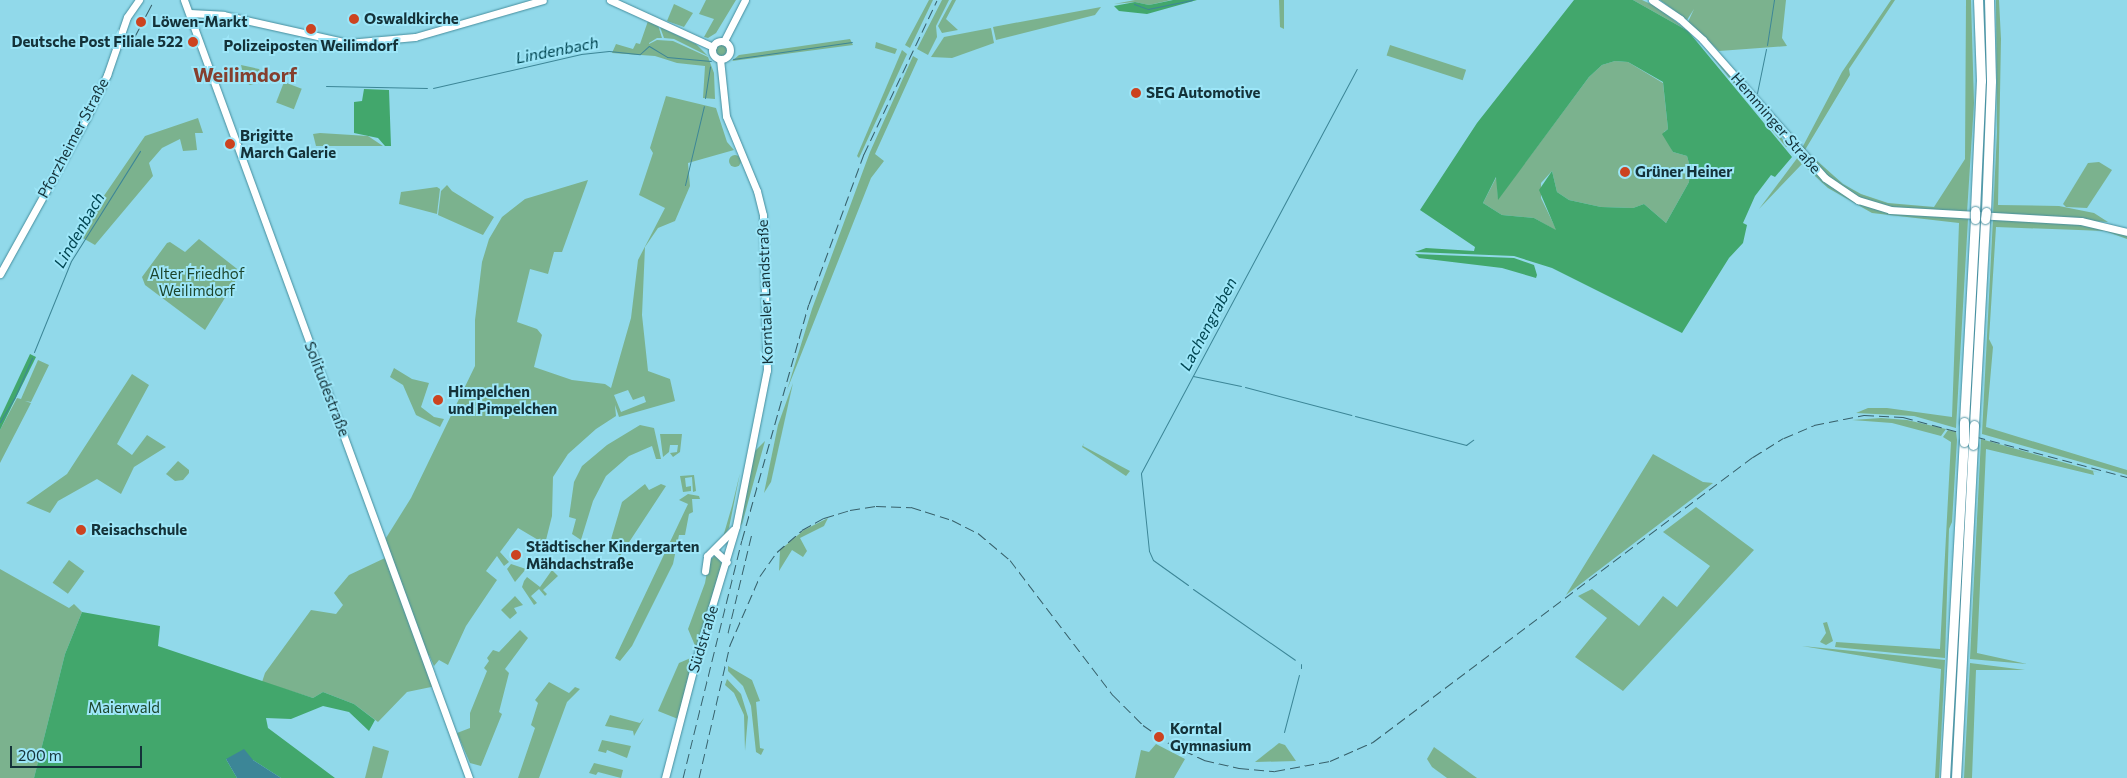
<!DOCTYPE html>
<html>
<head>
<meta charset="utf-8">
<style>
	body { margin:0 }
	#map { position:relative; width:2127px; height:778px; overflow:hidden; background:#91d9ea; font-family:Commissioner,sans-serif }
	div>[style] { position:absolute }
	.green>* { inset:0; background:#7bb28e; transform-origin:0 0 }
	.round { border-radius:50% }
	.forest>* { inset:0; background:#42a76c }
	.water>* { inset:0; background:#3c8697 }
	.stream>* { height:1px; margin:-0.5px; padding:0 0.5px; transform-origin:0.5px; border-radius:0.5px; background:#3c8697 }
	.roads { filter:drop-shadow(0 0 1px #468e9e) drop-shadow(0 0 1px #468e9e) }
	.secondary>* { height:7px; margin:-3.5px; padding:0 3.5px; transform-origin:3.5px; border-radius:3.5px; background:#fff }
	.secondary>.ring { margin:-3.5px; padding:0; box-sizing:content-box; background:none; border:7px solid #fff; border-radius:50% }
	.highway>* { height:9px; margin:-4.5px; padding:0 4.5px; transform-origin:4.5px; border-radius:4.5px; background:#fff }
	.tram>* { height:1px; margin:-0.5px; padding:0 0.5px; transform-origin:0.5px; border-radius:0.5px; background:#365f69 }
	.rail>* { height:1px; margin-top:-0.5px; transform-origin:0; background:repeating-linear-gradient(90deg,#365f69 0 10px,transparent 0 15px) }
	.bridges { filter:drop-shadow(0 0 1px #468e9e) drop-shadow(0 0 1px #468e9e) }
	.highway-bridge>* { height:9px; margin:-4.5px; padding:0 4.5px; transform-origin:4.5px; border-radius:4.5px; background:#fff }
	.dots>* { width:14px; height:14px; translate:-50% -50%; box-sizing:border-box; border:2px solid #9de6f8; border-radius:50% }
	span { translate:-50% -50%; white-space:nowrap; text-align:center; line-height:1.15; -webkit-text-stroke:4px #9de6f8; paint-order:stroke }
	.poi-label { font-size:15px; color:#143239; font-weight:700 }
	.left { translate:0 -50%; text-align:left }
	.right { translate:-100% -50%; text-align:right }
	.street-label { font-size:15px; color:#143239 }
	.park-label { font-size:15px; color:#1c452c }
	.water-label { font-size:16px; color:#004551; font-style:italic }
	.district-label { font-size:20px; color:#853f2e; font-weight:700 }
	.scale { position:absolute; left:10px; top:746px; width:132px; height:22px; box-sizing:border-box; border:2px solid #143239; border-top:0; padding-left:6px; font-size:15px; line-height:18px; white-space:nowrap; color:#143239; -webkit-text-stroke:4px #9de6f8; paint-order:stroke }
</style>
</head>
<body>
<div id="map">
	<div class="green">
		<div style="clip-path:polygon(706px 0,736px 0,716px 33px,708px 38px,704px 37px,714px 19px,699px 14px)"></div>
		<div style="clip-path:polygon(929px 0,933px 0,910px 48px,905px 45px)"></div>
		<div style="clip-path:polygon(942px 0,949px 0,936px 26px,937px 37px,928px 55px,917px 49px)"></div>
		<div style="clip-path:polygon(952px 0,956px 0,946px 19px,958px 30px,942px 33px,938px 26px)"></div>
		<div style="clip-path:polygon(1135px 0,1171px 0,1149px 5px,1135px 2px,1114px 4px)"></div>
		<div style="clip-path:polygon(1279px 0,1284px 0,1284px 29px,1280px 27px)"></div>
		<div style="clip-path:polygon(1633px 0,1642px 0,1657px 7px,1688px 31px)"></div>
		<div style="clip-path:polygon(1660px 0,1786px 0,1782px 38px,1787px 46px,1719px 51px,1688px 22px,1694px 9px,1687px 20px)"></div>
		<div style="clip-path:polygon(1891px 0,1895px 0,1849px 69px,1850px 75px,1805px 150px,1843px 184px,1861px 194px,1888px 203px,1934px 207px,1965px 159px,1966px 0,1971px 0,1974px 103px,1967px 213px,1890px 207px,1866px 201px,1832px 182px,1802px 148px,1842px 72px)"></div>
		<div style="clip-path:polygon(1996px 0,1999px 0,2001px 39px,1998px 205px,2059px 206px,2094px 213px,2108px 222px,1993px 214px,1997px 132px)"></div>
		<div style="clip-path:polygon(674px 4px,693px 13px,684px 27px,667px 21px)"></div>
		<div style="clip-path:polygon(1101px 7px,1095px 15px,996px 40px,993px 27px)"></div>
		<div style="clip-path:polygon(648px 21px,658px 25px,662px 38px,657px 38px,649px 43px,649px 44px,657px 40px,673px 41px,708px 57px,714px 73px,715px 99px,703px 98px,705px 66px,677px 63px,655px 56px,612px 53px,616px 44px,633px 49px,636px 43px,640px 44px)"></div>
		<div style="clip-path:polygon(660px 27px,696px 44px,708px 56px,674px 39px,664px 38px)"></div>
		<div style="clip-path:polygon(991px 28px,994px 43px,952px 58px,931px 57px,944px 37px)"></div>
		<div style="clip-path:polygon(850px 39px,853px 45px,732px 61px,739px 55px)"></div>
		<div style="clip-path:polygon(876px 42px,897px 49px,895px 54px,875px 48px)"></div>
		<div class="round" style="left:715px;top:44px;width:12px;height:12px"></div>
		<div style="left:1390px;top:45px;width:80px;height:11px;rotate:18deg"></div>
		<div style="clip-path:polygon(1704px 47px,1772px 124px,1788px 147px,1786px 147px)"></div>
		<div style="clip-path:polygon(902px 50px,907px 54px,859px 158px,857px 156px)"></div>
		<div style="clip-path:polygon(913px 56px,918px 59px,875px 154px,884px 161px,871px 178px,787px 390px,812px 309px,870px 152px)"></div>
		<div style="clip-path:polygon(1615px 61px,1628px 62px,1663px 83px,1668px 129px,1664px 132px,1673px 152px,1687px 156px,1690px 167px,1689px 182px,1666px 223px,1644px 204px,1633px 208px,1601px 207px,1569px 200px,1557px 192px,1552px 171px,1541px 183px,1541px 198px,1557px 231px,1534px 218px,1502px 215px,1483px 203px,1497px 176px,1498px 199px,1589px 77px,1602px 65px)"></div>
		<div style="clip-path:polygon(241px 65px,259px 69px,266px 80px,250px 85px,245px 82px)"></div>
		<div style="left:284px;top:82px;width:19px;height:22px;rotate:21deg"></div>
		<div style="clip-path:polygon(evenodd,666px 96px,716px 108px,727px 142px,734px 150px,688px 163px,690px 186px,675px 221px,658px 228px,645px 247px,642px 315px,648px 371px,670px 379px,675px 401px,619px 417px,615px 405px,616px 416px,596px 429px,568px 454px,553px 477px,552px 516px,545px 544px,518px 528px,500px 552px,509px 562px,504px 566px,497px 556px,486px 571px,497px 580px,466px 626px,448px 665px,439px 660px,434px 666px,429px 655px,426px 658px,436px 686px,407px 692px,378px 722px,354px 704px,323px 692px,313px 698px,262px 682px,265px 673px,311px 610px,336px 614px,343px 605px,334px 593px,349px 575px,385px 558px,386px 538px,411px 498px,475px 366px,475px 320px,482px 262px,489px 239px,502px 217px,525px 199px,588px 180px,562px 252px,554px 252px,548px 274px,530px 269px,517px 322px,537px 329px,542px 335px,534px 367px,572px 380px,605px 384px,611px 388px,631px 318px,638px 260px,665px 208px,639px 195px,653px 153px,650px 148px,666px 96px,628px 390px,633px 400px,644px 396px,646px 402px,621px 412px,614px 395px,628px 390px)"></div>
		<div style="clip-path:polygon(198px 118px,203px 133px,195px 133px,197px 150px,183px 151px,180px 139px,162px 148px,149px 163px,153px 176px,95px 245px,81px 237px,99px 203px,145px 136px)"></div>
		<div style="clip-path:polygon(320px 133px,368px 136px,383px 146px,316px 146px,313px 134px)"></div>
		<div class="round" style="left:729px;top:155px;width:12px;height:12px"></div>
		<div style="clip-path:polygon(1798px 157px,1829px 185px,1863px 204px,1968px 219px,1956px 428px,1914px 416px,1856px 413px,1868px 408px,1887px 408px,1952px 417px,1959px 223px,1872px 213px,1828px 188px,1802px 164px,1759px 209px)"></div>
		<div style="clip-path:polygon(2099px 162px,2112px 170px,2087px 208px,2066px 207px,2063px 204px,2088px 163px)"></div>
		<div style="clip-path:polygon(447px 185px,452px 191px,494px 217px,483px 235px,438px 215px,441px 191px)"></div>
		<div style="clip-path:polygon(437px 187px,440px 189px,437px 214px,399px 204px,401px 192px)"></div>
		<div style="clip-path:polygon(1993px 218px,2087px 224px,2127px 235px,2127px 239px,2105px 231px,1996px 227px,1989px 339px,1993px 347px,1986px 427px,2127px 470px,2127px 475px,1982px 434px)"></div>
		<div style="clip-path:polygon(199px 239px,241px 272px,205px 330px,145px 285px,142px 277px,167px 243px,170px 242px,185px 252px)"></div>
		<div style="clip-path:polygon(38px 360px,49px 365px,31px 402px,25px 401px,31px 403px,0 463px,0 430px,17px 398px,21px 399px)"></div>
		<div style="clip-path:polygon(394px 368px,412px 379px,429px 383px,421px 407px,434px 417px,444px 419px,440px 427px,416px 415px,403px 385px,390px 377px)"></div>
		<div style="clip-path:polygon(132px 374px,149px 385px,117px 444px,132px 455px,147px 435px,166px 447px,134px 467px,121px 494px,97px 479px,58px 501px,50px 513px,26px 503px,67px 474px)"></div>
		<div style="clip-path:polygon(793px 383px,771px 482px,764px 493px,778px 425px)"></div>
		<div style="clip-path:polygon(1881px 418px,1907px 420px,1946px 429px,1941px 436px,1892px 423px,1852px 420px)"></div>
		<div style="clip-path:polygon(640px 425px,654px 428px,661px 459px,656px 459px,652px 446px,629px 456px,606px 476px,593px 501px,581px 540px,572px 534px,576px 519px,569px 517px,574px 482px,582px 466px,607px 445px)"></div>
		<div style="clip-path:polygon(1948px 430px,1956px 432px,1957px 440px,1952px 522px,1949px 529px,1945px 658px,1835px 647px,1836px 642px,1940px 649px,1951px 442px,1943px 437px)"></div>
		<div style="clip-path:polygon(660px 434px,682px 434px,680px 452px,673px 457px,670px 453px,677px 452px,678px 445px,670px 445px,669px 452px,663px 457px)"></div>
		<div style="clip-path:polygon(1981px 439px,2101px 473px,2093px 471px,2094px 475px,1986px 449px,1977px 653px,2027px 664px,1970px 659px)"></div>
		<div style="clip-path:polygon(765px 441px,742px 524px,739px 527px,753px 453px)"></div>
		<div style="clip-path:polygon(1084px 443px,1083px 446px,1130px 471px,1126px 476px,1082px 447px)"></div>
		<div style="clip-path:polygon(1653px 454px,1703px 482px,1713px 483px,1566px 595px)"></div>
		<div style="clip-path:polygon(178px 461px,189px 470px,189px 473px,183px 480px,175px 481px,166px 474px)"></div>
		<div style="clip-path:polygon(740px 473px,729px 528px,723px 537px,732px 506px)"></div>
		<div style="clip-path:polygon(694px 475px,696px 491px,693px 492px,692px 477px,685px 478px,686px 487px,691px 486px,691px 491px,683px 492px,680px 476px)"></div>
		<div style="clip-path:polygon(645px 484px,649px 490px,661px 484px,666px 486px,620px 556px,609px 546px,622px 502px)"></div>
		<div style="clip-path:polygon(688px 494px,699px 496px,700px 499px,692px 499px,693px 512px,689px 514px,685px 535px,679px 535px,673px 564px,632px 646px,620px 661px,615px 658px,688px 504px,679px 500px)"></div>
		<div style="clip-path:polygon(1696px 507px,1754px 550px,1623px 691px,1575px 657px,1607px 618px,1578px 596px,1592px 589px,1639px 626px,1663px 596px,1677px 607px,1710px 566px,1663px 532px)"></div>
		<div style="clip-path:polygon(828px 518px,824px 526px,800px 538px,807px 551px,803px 557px,792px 550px,779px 571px,780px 550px,804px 530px)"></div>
		<div style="clip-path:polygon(716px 555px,722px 564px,696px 648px,688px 629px,705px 583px,709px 561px)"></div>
		<div style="left:69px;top:560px;width:19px;height:28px;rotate:36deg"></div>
		<div style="clip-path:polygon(511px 564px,526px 569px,515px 582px,507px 569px)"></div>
		<div style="clip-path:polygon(0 569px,69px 608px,74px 604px,82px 612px,65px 654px,34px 778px,0 778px)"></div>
		<div style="clip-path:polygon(552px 570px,558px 576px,543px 590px,547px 594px,545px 596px,539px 589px,531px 596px,537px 603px,534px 605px,522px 587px,524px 581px,527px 577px,540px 587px)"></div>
		<div style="clip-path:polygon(515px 596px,523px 605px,514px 608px,517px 613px,510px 619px,501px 610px)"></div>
		<div style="clip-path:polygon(1827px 622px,1833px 641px,1826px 645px,1820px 642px,1826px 633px,1823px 623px)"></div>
		<div style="clip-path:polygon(520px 630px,528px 638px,505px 669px,509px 673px,499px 712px,502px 714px,481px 766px,470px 763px,457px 733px,470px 728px,470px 713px,487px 671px,484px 668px,489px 661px,487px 658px,493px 650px,499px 652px)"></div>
		<div style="clip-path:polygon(1802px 646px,1945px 660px,1939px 778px,1935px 778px,1941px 669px)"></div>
		<div style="clip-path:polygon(693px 657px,678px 719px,658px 711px,679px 663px)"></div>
		<div style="clip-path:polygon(1970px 663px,2025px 670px,1976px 670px,1972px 778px,1964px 778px)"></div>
		<div style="clip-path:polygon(728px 666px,752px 680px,760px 701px,756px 702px,760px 748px,764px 749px,761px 755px,756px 752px,751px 706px,743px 686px,728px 671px)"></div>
		<div style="clip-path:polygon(727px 679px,741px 694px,748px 717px,745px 751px,744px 715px,734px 693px,725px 685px)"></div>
		<div style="clip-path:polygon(549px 682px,569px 693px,575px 687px,580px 689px,567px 702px,539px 778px,518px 778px,535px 728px,531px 725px,538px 703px,535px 700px)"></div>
		<div style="clip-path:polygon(610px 715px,640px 723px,644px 718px,634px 736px,633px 731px,605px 726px)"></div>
		<div style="clip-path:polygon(602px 740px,631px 746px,627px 758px,607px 750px,606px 753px,598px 751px)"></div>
		<div style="clip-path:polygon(1279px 743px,1285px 745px,1296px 761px,1255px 762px)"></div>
		<div style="clip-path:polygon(1156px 744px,1185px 759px,1174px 778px,1135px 778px,1141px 750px,1149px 752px)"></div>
		<div style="clip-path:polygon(373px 746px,389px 751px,382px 778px,365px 778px)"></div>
		<div style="clip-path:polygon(1434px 747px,1477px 778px,1447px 778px,1432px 767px,1427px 759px)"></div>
		<div style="clip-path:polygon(594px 763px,623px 770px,621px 778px,598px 772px,596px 775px,589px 773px)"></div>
	</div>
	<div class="forest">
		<div style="clip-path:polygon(1173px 0,1197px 0,1147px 14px,1119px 11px,1114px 6px,1135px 2px,1149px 5px)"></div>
		<div style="clip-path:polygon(evenodd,1574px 0,1633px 0,1688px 31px,1792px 157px,1775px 177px,1771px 175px,1755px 196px,1743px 223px,1747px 225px,1743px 243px,1729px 258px,1682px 333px,1552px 268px,1514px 256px,1415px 252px,1426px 248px,1474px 251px,1475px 247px,1420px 210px,1477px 123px,1574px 0,1615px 61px,1628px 62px,1663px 82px,1668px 129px,1662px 134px,1673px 152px,1687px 156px,1690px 167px,1689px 182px,1666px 223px,1644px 204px,1633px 208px,1601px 207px,1569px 200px,1557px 192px,1552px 171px,1539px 190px,1556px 230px,1534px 218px,1502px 215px,1483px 203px,1496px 177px,1498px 200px,1589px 77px,1602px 65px,1615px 61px)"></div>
		<div style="clip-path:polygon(364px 89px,389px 90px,391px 146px,385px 146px,378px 138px,354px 133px,354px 102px,362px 101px)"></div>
		<div style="clip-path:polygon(1415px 254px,1514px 258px,1534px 265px,1537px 275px,1536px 278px,1502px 268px,1419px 258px)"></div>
		<div style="clip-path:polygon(30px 354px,36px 357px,0 430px,0 418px)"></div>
		<div style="clip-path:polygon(82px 612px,160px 626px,158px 646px,313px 698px,323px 692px,354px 704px,375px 720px,369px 731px,349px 712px,323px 706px,291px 719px,266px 718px,268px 728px,335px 778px,281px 778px,253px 760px,226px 759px,237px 778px,34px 778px,65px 654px)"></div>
	</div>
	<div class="water">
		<div style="clip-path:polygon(244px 749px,253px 760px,281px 778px,237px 778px,226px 759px)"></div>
	</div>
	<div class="stream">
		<div style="left:1134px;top:4px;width:15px;rotate:20deg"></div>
		<div style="left:1148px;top:9px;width:45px;rotate:-11.6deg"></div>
		<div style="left:1767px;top:45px;width:46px;rotate:-81.2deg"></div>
		<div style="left:733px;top:59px;width:120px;rotate:-8.1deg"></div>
		<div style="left:326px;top:86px;width:101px;rotate:1.1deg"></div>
		<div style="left:433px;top:88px;width:152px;rotate:-12.9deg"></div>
		<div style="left:581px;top:54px;width:28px;rotate:-6deg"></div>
		<div style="left:609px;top:51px;width:31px;rotate:6deg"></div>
		<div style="left:640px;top:54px;width:12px;rotate:-42deg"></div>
		<div style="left:649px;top:46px;width:21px;rotate:31deg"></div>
		<div style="left:667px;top:57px;width:44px;rotate:5.2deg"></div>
		<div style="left:1757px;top:93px;width:45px;rotate:-78.4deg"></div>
		<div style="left:705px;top:98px;width:32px;rotate:-81deg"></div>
		<div style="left:685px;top:185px;width:81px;rotate:-76.5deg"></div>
		<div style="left:34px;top:352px;width:98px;rotate:-67.9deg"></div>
		<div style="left:71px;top:261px;width:130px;rotate:-57.9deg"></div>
		<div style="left:1193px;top:376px;width:49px;rotate:11.8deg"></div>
		<div style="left:1245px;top:387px;width:110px;rotate:14.8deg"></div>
		<div style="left:1355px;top:416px;width:115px;rotate:14.6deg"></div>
		<div style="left:1466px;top:445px;width:9px;rotate:-36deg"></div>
		<div style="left:0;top:422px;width:27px;rotate:-59deg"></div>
		<div style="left:14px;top:399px;width:45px;rotate:-66.3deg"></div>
		<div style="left:1188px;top:585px;width:43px;rotate:-144.5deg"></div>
		<div style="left:1153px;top:560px;width:10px;rotate:-114deg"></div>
		<div style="left:1149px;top:551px;width:78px;rotate:-95.9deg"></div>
		<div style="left:1141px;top:473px;width:458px;rotate:-61.9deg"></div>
		<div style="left:1193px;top:589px;width:124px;rotate:34.8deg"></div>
		<div style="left:1301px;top:664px;width:4px;rotate:90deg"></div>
		<div style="left:1284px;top:732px;width:59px;rotate:-75.3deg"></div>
	</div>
	<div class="roads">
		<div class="secondary">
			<div style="left:184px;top:0;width:829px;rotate:69.88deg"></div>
			<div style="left:610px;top:0;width:113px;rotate:24.5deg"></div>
			<div style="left:1652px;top:0;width:34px;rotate:34deg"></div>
			<div style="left:1680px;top:19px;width:31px;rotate:42deg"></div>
			<div style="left:1703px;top:40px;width:184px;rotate:48.5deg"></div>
			<div style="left:1825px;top:178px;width:40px;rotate:34deg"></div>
			<div style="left:1858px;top:200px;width:34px;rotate:17deg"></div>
			<div style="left:1890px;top:210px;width:191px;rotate:3.3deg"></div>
			<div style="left:2081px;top:221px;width:47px;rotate:13.4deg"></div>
			<div style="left:190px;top:13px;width:33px;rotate:3deg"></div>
			<div style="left:223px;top:15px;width:128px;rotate:12.6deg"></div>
			<div style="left:348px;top:43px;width:67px;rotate:-5.1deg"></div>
			<div style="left:415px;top:37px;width:133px;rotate:-16.1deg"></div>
			<div style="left:724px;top:41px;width:46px;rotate:-62.9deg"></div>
			<div class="ring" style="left:712px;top:41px;width:11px;height:11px"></div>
			<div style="left:0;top:274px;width:179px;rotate:-61deg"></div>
			<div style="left:87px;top:117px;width:47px;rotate:-64.5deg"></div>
			<div style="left:107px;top:75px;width:61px;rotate:-71deg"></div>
			<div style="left:127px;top:17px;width:21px;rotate:-55deg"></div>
			<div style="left:715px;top:551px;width:16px;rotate:43deg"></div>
			<div style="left:705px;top:571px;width:15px;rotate:-82deg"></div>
			<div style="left:707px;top:556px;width:37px;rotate:-45deg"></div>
			<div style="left:665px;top:778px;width:119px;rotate:-75.4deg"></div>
			<div style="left:695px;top:663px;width:143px;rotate:-73.3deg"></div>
			<div style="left:736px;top:526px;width:159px;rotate:-78.8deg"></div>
			<div style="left:767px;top:370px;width:155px;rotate:-91.5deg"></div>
			<div style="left:763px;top:215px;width:25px;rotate:-104deg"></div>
			<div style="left:757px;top:191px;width:81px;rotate:-112.5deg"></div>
			<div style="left:726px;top:116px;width:57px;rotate:-96deg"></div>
		</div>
		<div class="highway">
			<div style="left:1975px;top:211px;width:130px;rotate:-87.4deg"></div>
			<div style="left:1981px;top:81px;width:81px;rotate:-92.1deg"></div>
			<div style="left:1986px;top:212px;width:131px;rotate:-87.8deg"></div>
			<div style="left:1991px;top:81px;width:81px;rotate:-91.4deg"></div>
			<div style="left:1964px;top:422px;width:203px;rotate:-86.9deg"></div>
			<div style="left:1974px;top:425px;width:206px;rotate:-86.9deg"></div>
			<div style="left:1945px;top:778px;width:337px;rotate:-86.8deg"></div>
			<div style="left:1956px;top:778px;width:333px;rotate:-87.1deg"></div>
		</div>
	</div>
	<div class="tram">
		<div style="left:132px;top:41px;width:41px;rotate:-62.2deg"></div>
	</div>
	<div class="rail">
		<div style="left:728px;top:633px;width:103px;rotate:-76.5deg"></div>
		<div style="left:683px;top:778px;width:245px;rotate:-76.1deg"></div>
		<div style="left:742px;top:540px;width:245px;rotate:-74.2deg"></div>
		<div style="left:809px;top:304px;width:160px;rotate:-69.9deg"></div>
		<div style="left:864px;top:154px;width:170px;rotate:-64.6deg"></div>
		<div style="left:699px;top:778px;width:137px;rotate:-76.9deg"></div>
		<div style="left:730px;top:645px;width:75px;rotate:-66.5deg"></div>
		<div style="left:760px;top:576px;width:29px;rotate:-55deg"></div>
		<div style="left:777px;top:552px;width:33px;rotate:-41deg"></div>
		<div style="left:802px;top:530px;width:25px;rotate:-29deg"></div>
		<div style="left:824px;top:518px;width:27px;rotate:-17deg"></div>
		<div style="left:850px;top:510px;width:26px;rotate:-9deg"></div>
		<div style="left:876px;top:506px;width:35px;rotate:2deg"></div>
		<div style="left:911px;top:507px;width:43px;rotate:17.6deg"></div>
		<div style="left:952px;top:520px;width:29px;rotate:27deg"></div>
		<div style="left:978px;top:533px;width:42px;rotate:40.2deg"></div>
		<div style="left:1010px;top:560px;width:170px;rotate:52.7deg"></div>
		<div style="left:1113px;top:695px;width:42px;rotate:45deg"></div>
		<div style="left:1143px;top:725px;width:33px;rotate:35deg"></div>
		<div style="left:1170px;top:744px;width:38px;rotate:25deg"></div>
		<div style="left:1204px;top:760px;width:36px;rotate:13deg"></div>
		<div style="left:1239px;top:768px;width:36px;rotate:5deg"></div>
		<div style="left:1275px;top:771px;width:56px;rotate:-10.3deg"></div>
		<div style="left:1330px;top:761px;width:47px;rotate:-23.8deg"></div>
		<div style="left:1373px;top:742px;width:475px;rotate:-36.9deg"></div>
		<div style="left:1753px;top:457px;width:36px;rotate:-32deg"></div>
		<div style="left:1784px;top:438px;width:33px;rotate:-23deg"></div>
		<div style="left:1814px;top:425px;width:51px;rotate:-11.3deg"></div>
		<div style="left:1864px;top:415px;width:39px;rotate:3deg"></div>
		<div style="left:1903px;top:417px;width:232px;rotate:15deg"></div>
	</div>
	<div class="bridges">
		<div class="highway-bridge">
			<div style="left:1975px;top:219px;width:8px;rotate:-90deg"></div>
			<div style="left:1985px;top:219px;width:7px;rotate:-82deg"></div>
			<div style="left:1964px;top:442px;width:20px;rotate:-90deg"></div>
			<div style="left:1973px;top:445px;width:20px;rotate:-87deg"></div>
		</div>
	</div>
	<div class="dots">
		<div style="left:354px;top:19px;background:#cc4320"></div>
		<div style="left:141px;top:22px;background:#cc4320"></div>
		<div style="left:311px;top:29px;background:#cc4320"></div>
		<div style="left:193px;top:42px;background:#cc4320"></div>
		<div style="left:1136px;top:93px;background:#cc4320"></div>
		<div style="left:230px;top:144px;background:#cc4320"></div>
		<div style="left:1625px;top:172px;background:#cc4320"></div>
		<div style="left:438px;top:400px;background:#cc4320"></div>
		<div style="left:81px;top:530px;background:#cc4320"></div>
		<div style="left:516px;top:555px;background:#cc4320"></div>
		<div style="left:1159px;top:737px;background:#cc4320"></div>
	</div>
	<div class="poi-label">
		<span class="left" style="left:364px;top:19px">Oswaldkirche</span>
		<span class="left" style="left:152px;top:22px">Löwen-Markt</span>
		<span class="right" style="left:183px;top:42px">Deutsche Post Filiale 522</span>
		<span style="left:311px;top:46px">Polizeiposten Weilimdorf</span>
		<span class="left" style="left:1146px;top:93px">SEG Automotive</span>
		<span class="left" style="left:240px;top:144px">Brigitte<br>March Galerie</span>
		<span class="left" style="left:1635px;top:172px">Grüner Heiner</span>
		<span class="left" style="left:448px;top:400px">Himpelchen<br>und Pimpelchen</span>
		<span class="left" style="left:91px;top:530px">Reisachschule</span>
		<span class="left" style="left:526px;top:555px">Städtischer Kindergarten<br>Mähdachstraße</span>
		<span class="left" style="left:1170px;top:737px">Korntal<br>Gymnasium</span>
	</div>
	<div class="street-label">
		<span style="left:1776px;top:123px;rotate:49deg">Hemminger Straße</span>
		<span style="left:73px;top:138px;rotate:-62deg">Pforzheimer Straße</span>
		<span style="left:765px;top:292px;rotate:-92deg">Korntaler Landstraße</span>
		<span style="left:327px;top:389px;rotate:69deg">Solitudestraße</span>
		<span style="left:703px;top:639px;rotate:-73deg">Südstraße</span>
	</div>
	<div class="park-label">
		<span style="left:197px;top:282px">Alter Friedhof<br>Weilimdorf</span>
		<span style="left:124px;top:708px">Maierwald</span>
	</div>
	<div class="water-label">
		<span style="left:557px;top:50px;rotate:-11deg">Lindenbach</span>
		<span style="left:79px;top:230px;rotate:-60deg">Lindenbach</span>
		<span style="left:1208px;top:324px;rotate:-62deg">Lachengraben</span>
	</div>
	<div class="district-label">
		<span style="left:245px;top:74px">Weilimdorf</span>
	</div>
	<div class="scale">200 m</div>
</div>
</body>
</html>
